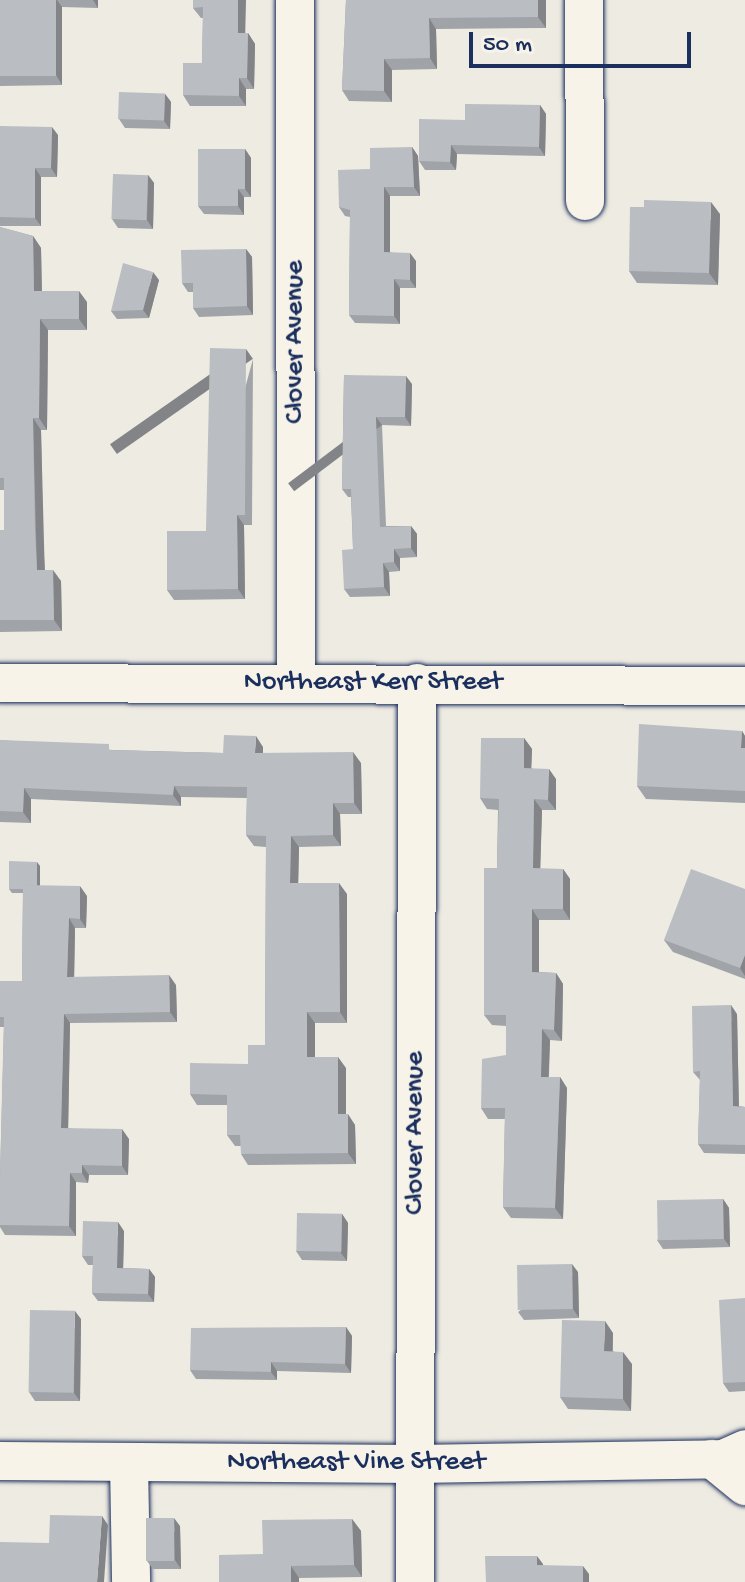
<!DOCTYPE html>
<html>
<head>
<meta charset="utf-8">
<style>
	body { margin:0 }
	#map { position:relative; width:745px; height:1582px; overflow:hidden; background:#eeebe2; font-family:"Gochi Hand",sans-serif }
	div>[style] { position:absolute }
	.roads { filter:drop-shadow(0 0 2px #1b2f5e) drop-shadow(0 0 2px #1b2f5e) }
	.minor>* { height:38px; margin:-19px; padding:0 19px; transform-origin:19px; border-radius:19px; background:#f7f3e8 }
	.wall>* { inset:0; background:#a0a3a7 }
	.shaded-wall>* { inset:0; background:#828488; transform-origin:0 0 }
	.building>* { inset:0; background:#babdc2; transform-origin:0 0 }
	span { translate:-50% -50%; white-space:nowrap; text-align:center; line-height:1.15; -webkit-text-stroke:6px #f7f3e8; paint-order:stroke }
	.street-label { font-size:28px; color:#1b2f5e }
	.scale { position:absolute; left:469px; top:32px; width:222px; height:36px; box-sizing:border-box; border:4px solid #1b2f5e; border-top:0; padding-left:10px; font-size:24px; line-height:28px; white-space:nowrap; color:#1b2f5e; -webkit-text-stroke:6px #f7f3e8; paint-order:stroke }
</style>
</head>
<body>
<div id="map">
	<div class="roads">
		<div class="minor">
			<div style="left:295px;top:0;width:683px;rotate:89.92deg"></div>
			<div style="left:584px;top:0;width:201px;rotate:89.7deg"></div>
			<div style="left:0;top:683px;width:745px;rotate:0.23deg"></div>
			<div style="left:712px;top:1459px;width:43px;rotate:39.3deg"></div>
			<div style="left:0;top:1461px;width:416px;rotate:0.4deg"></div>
			<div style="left:416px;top:1464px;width:307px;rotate:-0.9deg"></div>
			<div style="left:723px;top:1459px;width:24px;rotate:-24deg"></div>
			<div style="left:129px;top:1462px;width:120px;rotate:89deg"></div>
			<div style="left:415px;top:1582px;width:899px;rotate:-89.87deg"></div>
		</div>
	</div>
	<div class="wall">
		<div style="clip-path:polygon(0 0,98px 0,98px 8px,62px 7px,62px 85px,0 86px)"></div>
		<div style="clip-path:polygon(193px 0,245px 33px,248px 33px,255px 44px,254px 89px,246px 89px,246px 106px,190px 106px,183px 95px,202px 63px,203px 18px,201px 18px,193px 8px)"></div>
		<div style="clip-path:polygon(346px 0,546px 0,546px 28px,436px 29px,437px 69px,392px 70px,392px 102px,349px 101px,342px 90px)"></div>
		<div style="clip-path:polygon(165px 94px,171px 102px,170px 129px,125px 128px,119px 119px)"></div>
		<div style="clip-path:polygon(540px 105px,546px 114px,545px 156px,457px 154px,456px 170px,425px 170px,419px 161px,465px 120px)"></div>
		<div style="clip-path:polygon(0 126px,58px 135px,57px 177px,41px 177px,41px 226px,0 226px)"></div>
		<div style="clip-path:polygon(412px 147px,418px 156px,420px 196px,390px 196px,390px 252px,416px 261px,416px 288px,400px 288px,400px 324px,355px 323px,349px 315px,350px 217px,345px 216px,339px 207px,370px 169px)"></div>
		<div style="clip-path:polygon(245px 149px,251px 158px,251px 197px,244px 197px,244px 215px,204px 214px,198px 206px)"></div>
		<div style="clip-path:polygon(148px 175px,154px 183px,153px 229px,118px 228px,112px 219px)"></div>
		<div style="clip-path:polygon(720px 214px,718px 285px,637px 283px,629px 271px)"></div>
		<div style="clip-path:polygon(0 227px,33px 236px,41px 248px,42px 291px,87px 302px,87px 330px,48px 330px,47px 430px,41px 430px,43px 541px,45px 570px,61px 581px,62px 631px,0 632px,0 530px,4px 530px,4px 490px,0 490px)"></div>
		<div style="clip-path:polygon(246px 249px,252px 257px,253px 315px,199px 317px,193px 308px,193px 292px,188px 292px,182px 283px)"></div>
		<div style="clip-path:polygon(159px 280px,149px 318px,117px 319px,111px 311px)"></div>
		<div style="clip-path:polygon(253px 359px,252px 525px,244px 525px,245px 599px,174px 600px,167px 590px,206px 531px)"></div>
		<div style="clip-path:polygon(344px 375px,412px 384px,411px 426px,382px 425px,386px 526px,411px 526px,417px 534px,417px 557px,400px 558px,400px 571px,389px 572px,390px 596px,350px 597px,344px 589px,353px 549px,351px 497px,348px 497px,342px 489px)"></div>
		<div style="clip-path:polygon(742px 731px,745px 736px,745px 803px,646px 799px,637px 786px)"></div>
		<div style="clip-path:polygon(524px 738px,532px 749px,531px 768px,556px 779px,556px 810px,542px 810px,540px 869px,563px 869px,570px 879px,570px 920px,539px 920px,539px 972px,556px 973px,563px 984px,562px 1041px,550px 1040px,549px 1077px,560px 1077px,567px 1088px,563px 1219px,511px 1218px,503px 1207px,505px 1119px,488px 1119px,481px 1108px,506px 1055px,506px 1026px,492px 1025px,484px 1015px,497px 868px,498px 810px,487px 809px,480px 798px)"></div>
		<div style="clip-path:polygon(0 740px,113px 750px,223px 753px,263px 747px,263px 753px,361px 763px,362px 814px,340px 814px,341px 846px,299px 847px,298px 883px,347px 894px,347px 1023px,315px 1023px,315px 1057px,346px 1068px,346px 1114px,355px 1125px,356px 1164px,248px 1165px,241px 1154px,241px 1146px,235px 1146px,227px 1135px,227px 1105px,197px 1105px,190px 1094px,248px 1064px,265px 1045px,266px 847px,254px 846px,246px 835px,247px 798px,181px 797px,181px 806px,31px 799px,31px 823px,0 822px)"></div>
		<div style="clip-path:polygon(40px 866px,40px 886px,87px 896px,86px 928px,75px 928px,74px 977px,176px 985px,177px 1022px,70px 1023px,68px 1128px,129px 1139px,128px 1175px,89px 1175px,88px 1183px,76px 1182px,76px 1236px,5px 1235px,0 1227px,0 1176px,4px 1027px,0 1027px,0 981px,22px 981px,23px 893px,12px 893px,9px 889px)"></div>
		<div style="clip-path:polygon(745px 889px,745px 979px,673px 952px,664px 940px)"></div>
		<div style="clip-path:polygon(737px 1014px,739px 1106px,745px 1107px,745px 1154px,704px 1153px,698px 1144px,700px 1080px,693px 1072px)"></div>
		<div style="clip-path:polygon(723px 1199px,729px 1208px,730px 1247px,663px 1249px,657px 1240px)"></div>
		<div style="clip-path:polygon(342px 1214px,348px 1223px,347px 1261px,302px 1260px,296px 1251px)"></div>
		<div style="clip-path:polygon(124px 1231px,123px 1268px,149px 1269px,155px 1277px,154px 1302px,98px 1301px,92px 1293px,93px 1265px,88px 1265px,82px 1256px)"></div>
		<div style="clip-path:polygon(578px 1272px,579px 1318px,524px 1320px,518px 1312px)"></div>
		<div style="clip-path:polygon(745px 1298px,745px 1391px,729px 1392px,723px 1383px)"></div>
		<div style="clip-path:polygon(81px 1319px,80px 1401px,35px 1401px,29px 1392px)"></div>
		<div style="clip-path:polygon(346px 1327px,352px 1336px,351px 1373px,277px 1371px,277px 1380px,196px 1379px,190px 1370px)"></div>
		<div style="clip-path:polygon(613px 1333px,613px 1351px,632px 1364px,631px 1411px,568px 1409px,560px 1397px)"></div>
		<div style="clip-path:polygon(352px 1519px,361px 1531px,362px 1577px,299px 1578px,299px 1582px,219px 1582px,263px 1554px)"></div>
		<div style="clip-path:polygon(180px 1526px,181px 1569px,153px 1569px,147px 1561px)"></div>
	</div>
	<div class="shaded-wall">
		<div style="clip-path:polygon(56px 0,57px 0,62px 7px,62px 85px,56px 75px)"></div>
		<div style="clip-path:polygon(93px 0,98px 0,98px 8px)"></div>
		<div style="clip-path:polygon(238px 0,246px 0,245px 43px,238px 33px)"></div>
		<div style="clip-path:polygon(538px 0,546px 0,546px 28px,538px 17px)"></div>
		<div style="clip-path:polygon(429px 18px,436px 29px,437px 69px,430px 58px)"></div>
		<div style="clip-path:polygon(248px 33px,255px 44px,254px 89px,247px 78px)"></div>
		<div style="clip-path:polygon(384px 59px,392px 70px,392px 102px,384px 91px)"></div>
		<div style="clip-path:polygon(239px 78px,246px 89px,246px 106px,239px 96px)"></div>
		<div style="clip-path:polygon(165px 94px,171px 102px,170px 129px,164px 121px)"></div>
		<div style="clip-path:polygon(540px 105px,546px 114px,545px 156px,539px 147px)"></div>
		<div style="clip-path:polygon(52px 127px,58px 135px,57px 177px,51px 168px)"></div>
		<div style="clip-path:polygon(451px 145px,457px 154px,456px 170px,450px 162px)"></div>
		<div style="clip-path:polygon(412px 147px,418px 156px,420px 196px,414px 187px)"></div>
		<div style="clip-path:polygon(245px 149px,251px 158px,251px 197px,245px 189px)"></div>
		<div style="clip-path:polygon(35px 168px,41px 177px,41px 226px,35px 218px)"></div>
		<div style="clip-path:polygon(148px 175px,154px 183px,153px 229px,147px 220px)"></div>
		<div style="clip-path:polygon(384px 187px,390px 196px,390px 261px,384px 252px)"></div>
		<div style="clip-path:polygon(238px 189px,244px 197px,244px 215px,238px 206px)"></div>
		<div style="clip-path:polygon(711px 202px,720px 214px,718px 285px,709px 273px)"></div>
		<div style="clip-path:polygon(33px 236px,41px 248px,42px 302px,34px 291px)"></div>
		<div style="clip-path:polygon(246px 249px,252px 257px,253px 315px,247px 306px)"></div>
		<div style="clip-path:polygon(410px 253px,416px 261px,416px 288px,410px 280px)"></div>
		<div style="clip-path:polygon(153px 272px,159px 280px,149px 318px,143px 310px)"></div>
		<div style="clip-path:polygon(394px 279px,400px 288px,400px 324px,394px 316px)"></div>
		<div style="clip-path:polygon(79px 291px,87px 302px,87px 330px,79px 319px)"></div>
		<div style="clip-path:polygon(40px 319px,48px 330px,47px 430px,39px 418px)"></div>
		<div style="left:246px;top:349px;width:12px;height:166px;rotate:55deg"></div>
		<div style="clip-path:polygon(406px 376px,412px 384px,411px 426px,405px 417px)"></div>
		<div style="left:376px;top:417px;width:10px;height:110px;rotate:53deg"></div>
		<div style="clip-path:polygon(33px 418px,41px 430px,45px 581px,37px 570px)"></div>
		<div style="clip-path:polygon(237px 515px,244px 525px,245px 599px,238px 589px)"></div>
		<div style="clip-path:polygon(411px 526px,417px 534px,417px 557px,411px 548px)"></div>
		<div style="clip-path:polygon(394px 549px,400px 558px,400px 571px,394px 562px)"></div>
		<div style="clip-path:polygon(383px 563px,389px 572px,390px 596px,384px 587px)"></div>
		<div style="clip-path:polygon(53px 570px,61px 581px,62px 631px,54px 620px)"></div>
		<div style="clip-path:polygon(742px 731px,745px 736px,745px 754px,741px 748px)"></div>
		<div style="clip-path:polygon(256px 736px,263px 747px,263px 764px,255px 753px)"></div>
		<div style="clip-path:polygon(524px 738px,532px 749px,531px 779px,524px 768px)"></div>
		<div style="clip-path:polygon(353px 752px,361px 763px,362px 814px,354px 803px)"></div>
		<div style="clip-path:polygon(549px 769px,556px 779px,556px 810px,548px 800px)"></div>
		<div style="clip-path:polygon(174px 786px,181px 797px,181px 806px,173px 795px)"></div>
		<div style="clip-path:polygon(24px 788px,31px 799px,31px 823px,23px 812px)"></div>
		<div style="clip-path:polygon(534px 799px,542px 810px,540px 879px,533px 868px)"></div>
		<div style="clip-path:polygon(333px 803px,340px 814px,341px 846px,333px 835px)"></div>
		<div style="clip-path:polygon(291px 836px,299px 847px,298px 893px,290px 883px)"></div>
		<div style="clip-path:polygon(37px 862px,40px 866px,40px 893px,37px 889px)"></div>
		<div style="clip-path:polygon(563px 869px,570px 879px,570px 920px,563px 909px)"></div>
		<div style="clip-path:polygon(339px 883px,347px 894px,347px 1023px,340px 1012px)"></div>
		<div style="clip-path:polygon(80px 886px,87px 896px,86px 928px,80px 919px)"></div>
		<div style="clip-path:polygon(532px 909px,539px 920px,539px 983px,532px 972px)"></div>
		<div style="clip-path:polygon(69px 918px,75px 928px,74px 986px,67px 977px)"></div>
		<div style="clip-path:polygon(745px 955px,745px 976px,740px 968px)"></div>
		<div style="clip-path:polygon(556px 973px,563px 984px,562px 1041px,554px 1030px)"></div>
		<div style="clip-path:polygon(169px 975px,176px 985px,177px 1022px,170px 1012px)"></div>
		<div style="clip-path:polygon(731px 1005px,737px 1014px,739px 1115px,733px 1106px)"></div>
		<div style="clip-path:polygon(307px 1012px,315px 1023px,315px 1068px,307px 1057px)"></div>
		<div style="clip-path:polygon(64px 1014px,70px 1023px,68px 1138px,61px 1128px)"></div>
		<div style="clip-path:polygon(542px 1029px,550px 1040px,548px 1088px,541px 1077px)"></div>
		<div style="clip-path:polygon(338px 1057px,346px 1068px,346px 1125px,338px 1114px)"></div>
		<div style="clip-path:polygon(560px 1077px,567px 1088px,563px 1219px,555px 1208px)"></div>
		<div style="clip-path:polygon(348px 1114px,355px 1125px,356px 1164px,348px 1153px)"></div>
		<div style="clip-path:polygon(122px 1129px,129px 1139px,128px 1175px,122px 1166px)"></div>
		<div style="clip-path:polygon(82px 1165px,89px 1175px,88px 1183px,82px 1173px)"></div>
		<div style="clip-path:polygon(70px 1173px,76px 1182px,76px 1236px,69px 1226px)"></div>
		<div style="clip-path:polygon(723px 1199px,729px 1208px,730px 1247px,724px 1239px)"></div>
		<div style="clip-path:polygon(342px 1214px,348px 1223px,347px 1261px,341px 1253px)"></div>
		<div style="clip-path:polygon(118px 1222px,124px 1231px,123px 1277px,117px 1268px)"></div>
		<div style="clip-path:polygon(572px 1264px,578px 1272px,579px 1318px,573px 1309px)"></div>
		<div style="clip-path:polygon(149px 1269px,155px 1277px,154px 1302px,148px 1294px)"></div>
		<div style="clip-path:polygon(75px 1311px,81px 1319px,80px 1401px,74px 1393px)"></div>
		<div style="clip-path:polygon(605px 1321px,613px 1333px,612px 1363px,604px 1351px)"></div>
		<div style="clip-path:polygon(346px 1327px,352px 1336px,351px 1373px,345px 1364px)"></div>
		<div style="clip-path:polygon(623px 1352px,632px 1364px,631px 1411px,623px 1399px)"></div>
		<div style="clip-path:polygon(271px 1362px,277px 1371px,277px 1380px,271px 1372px)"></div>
		<div style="clip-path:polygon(102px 1516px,108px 1525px,104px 1582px,97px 1582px)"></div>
		<div style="clip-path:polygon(174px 1518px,180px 1526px,181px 1569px,175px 1560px)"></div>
		<div style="clip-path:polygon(352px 1519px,361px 1531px,362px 1577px,354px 1565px)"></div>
		<div style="clip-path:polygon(537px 1556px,543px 1564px,543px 1573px,537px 1565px)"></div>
		<div style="clip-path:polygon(291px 1566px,299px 1578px,299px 1582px,291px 1582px)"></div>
		<div style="clip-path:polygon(583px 1566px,589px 1574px,589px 1582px,583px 1582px)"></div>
	</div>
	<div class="building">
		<div style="left:0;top:0;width:56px;height:76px"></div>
		<div style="clip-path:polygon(193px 0,238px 0,238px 33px,248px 33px,247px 78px,239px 78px,239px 96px,183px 95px,183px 63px,202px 63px,203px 7px,193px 8px)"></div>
		<div style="clip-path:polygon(346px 0,538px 0,538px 17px,429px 18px,430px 58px,384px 59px,384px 91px,342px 90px)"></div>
		<div style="left:119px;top:92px;width:46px;height:27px;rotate:2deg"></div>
		<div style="clip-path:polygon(465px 104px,540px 105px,539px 147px,451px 145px,450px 162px,419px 161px,419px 119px,465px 120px)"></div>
		<div style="clip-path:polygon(0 126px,52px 127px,51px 168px,35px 168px,35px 218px,0 217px)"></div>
		<div style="clip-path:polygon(412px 147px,414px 187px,384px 187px,384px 252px,410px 253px,410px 280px,394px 279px,394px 316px,349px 315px,350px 210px,339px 207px,338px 170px,370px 169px,370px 148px)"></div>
		<div style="clip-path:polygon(198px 149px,245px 149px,245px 189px,238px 189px,238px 206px,198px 206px)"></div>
		<div style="left:113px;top:174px;width:35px;height:45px;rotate:2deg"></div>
		<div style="clip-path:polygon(644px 200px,711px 202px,709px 273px,629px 271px,630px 207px,644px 207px)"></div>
		<div style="clip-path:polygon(0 227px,33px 236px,34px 291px,79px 291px,79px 319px,40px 319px,39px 418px,33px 418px,35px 529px,37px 570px,53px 570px,54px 620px,0 620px,0 530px,4px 530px,4px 478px,0 478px)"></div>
		<div style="clip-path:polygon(246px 249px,247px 306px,193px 308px,193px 283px,182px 283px,181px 250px)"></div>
		<div style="clip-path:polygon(123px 263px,153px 272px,143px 310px,111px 311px)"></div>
		<div style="clip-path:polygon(210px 348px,246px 349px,245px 515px,237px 515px,238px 589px,167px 590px,167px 531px,206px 531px)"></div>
		<div style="clip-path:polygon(344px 375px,406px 376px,405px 417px,376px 417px,380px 527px,411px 526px,411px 548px,394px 549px,394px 562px,383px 563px,384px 587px,344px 589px,342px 550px,353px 549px,351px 489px,342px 489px)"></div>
		<div style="clip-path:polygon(639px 724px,742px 731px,741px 748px,745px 748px,745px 791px,637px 786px)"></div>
		<div style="clip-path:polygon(224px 735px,256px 736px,255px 753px,353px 752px,354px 803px,333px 803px,333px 835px,291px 836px,290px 883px,339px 883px,340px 1012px,307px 1012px,307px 1057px,338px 1057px,338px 1114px,348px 1114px,348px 1153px,241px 1154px,240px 1135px,227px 1135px,227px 1095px,190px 1094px,190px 1063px,248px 1064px,248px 1045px,265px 1045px,266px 836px,246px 835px,247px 787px,174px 786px,173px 795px,24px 788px,23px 812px,0 811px,0 740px,109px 744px,109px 750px,223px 753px)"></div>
		<div style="clip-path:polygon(481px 738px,524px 738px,524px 768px,549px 769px,548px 800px,534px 799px,533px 868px,563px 869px,563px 909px,532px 909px,532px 972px,556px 973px,554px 1030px,542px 1029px,541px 1077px,560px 1077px,555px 1208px,503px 1207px,505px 1108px,481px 1108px,482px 1059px,506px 1055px,506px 1015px,484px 1015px,484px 868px,497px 868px,499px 799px,480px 798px)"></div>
		<div style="clip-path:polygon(9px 861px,37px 862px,37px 886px,23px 885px,23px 889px,9px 889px)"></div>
		<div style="clip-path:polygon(691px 869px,745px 889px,745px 955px,740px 968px,664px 940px)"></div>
		<div style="clip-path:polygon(23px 885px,80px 886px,80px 919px,69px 918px,67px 977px,169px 975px,170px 1012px,64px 1014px,61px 1128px,122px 1129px,122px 1166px,82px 1165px,82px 1173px,70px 1173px,69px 1226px,0 1225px,0 1176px,4px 1017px,0 1017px,0 981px,22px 981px)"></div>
		<div style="clip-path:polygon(731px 1005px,733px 1106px,745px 1107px,745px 1145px,698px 1144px,700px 1071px,693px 1072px,692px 1006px)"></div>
		<div style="left:723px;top:1199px;width:40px;height:66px;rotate:89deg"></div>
		<div style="left:297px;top:1213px;width:45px;height:38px;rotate:1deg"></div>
		<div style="clip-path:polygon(83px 1221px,118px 1222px,117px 1268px,149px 1269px,148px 1294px,92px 1293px,93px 1256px,82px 1256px)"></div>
		<div style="left:572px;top:1264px;width:45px;height:55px;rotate:89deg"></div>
		<div style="clip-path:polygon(745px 1298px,745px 1382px,723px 1383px,719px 1300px)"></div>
		<div style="left:30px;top:1310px;width:45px;height:82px;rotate:1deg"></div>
		<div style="clip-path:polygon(562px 1320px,605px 1321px,604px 1351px,623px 1352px,623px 1399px,560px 1397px)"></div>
		<div style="clip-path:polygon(346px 1327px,345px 1364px,271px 1362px,271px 1372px,190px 1370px,191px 1328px)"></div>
		<div style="clip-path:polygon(50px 1515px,102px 1516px,97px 1582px,0 1582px,0 1542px,49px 1543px)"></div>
		<div style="left:146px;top:1518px;width:28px;height:43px"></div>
		<div style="clip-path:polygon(352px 1519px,354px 1565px,291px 1566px,291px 1582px,219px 1582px,219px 1555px,263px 1554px,262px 1520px)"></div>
		<div style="clip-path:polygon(485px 1556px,537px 1556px,537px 1565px,583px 1566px,583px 1582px,486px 1582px)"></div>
	</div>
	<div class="street-label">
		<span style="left:296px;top:342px;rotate:-90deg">Clover Avenue</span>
		<span style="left:373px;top:683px">Northeast Kerr Street</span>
		<span style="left:416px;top:1133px;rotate:-90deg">Clover Avenue</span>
		<span style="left:356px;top:1463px">Northeast Vine Street</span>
	</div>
	<div class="scale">50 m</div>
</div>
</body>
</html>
